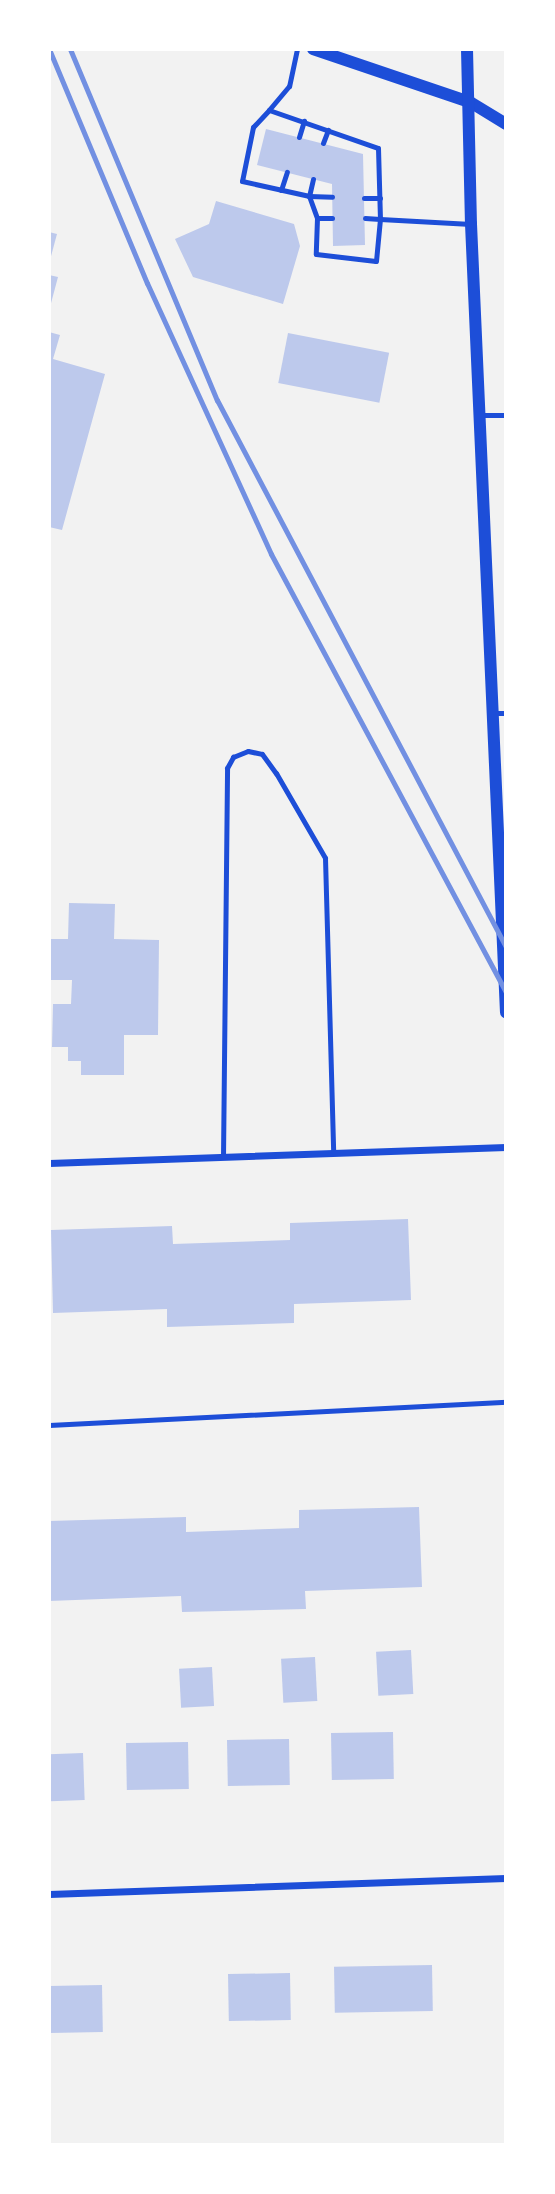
<!DOCTYPE html>
<html>
<head>
<meta charset="utf-8">
<style>
	body { margin:0 }
	#map { position:relative; width:555px; height:2194px; overflow:hidden; background:#f2f2f2; font-family:"Golos Text",sans-serif }
	div>[style] { position:absolute }
	.building>* { inset:0; background:#bdc9ec; transform-origin:0 0 }
	.service>* { height:5px; margin:-2.5px; padding:0 2.5px; transform-origin:2.5px; border-radius:2.5px; background:#1d4ed8 }
	.minor>* { height:7px; margin:-3.5px; padding:0 3.5px; transform-origin:3.5px; border-radius:3.5px; background:#1d4ed8 }
	.tertiary>* { height:12px; margin:-6px; padding:0 6px; transform-origin:6px; border-radius:6px; background:#1d4ed8 }
	.rail>* { height:5px; margin:-2.5px; padding:0 2.5px; transform-origin:2.5px; border-radius:2.5px; background:#7290e2 }
	span { translate:-50% -50%; white-space:nowrap; text-align:center; line-height:1.15; -webkit-text-stroke:6px #fff; paint-order:stroke }
	.frame { position:absolute; inset:0; border:51px solid #fff; pointer-events:none }
</style>
</head>
<body>
<div id="map">
	<div class="building">
		<div style="clip-path:polygon(266px 129px,363px 154px,365px 245px,333px 246px,332px 184px,257px 165px)"></div>
		<div style="clip-path:polygon(216px 201px,294px 224px,300px 246px,283px 304px,193px 277px,175px 239px,209px 224px)"></div>
		<div style="clip-path:polygon(49px 232px,57px 234px,50px 260px,49px 260px)"></div>
		<div style="clip-path:polygon(49px 275px,58px 277px,50px 307px,49px 306px)"></div>
		<div style="clip-path:polygon(49px 332px,60px 335px,53px 359px,105px 374px,62px 530px,49px 527px)"></div>
		<div style="left:288px;top:333px;width:103px;height:51px;rotate:11deg"></div>
		<div style="clip-path:polygon(69px 903px,115px 904px,114px 939px,159px 940px,158px 1035px,124px 1035px,124px 1075px,81px 1075px,81px 1061px,68px 1061px,68px 1047px,52px 1047px,53px 1004px,71px 1004px,72px 980px,49px 980px,49px 939px,68px 939px)"></div>
		<div style="clip-path:polygon(408px 1219px,411px 1300px,294px 1304px,294px 1323px,167px 1327px,167px 1309px,53px 1313px,51px 1230px,172px 1226px,173px 1244px,290px 1240px,290px 1223px)"></div>
		<div style="clip-path:polygon(419px 1507px,422px 1587px,305px 1591px,306px 1609px,182px 1612px,181px 1596px,49px 1601px,49px 1521px,186px 1517px,186px 1532px,299px 1528px,299px 1510px)"></div>
		<div style="left:411px;top:1650px;width:44px;height:35px;rotate:87deg"></div>
		<div style="left:315px;top:1657px;width:44px;height:34px;rotate:87deg"></div>
		<div style="left:212px;top:1667px;width:39px;height:33px;rotate:87deg"></div>
		<div style="left:393px;top:1732px;width:47px;height:62px;rotate:89deg"></div>
		<div style="left:289px;top:1739px;width:46px;height:62px;rotate:89deg"></div>
		<div style="left:188px;top:1742px;width:47px;height:62px;rotate:89deg"></div>
		<div style="left:83px;top:1753px;width:47px;height:34px;rotate:88deg"></div>
		<div style="left:432px;top:1965px;width:46px;height:98px;rotate:89deg"></div>
		<div style="left:290px;top:1973px;width:47px;height:62px;rotate:89deg"></div>
		<div style="left:102px;top:1985px;width:47px;height:53px;rotate:89deg"></div>
	</div>
	<div class="service">
		<div style="left:297px;top:49px;width:38px;rotate:102deg"></div>
		<div style="left:289px;top:86px;width:31px;rotate:130deg"></div>
		<div style="left:269px;top:110px;width:115px;rotate:19.2deg"></div>
		<div style="left:378px;top:148px;width:71px;rotate:88.4deg"></div>
		<div style="left:380px;top:219px;width:91px;rotate:3.1deg"></div>
		<div style="left:269px;top:110px;width:23px;rotate:133deg"></div>
		<div style="left:253px;top:127px;width:55px;rotate:101.5deg"></div>
		<div style="left:242px;top:181px;width:69px;rotate:12.6deg"></div>
		<div style="left:309px;top:196px;width:23px;rotate:70deg"></div>
		<div style="left:317px;top:218px;width:36px;rotate:92deg"></div>
		<div style="left:316px;top:254px;width:60px;rotate:6.7deg"></div>
		<div style="left:376px;top:261px;width:42px;rotate:-84.6deg"></div>
		<div style="left:380px;top:219px;width:15px;rotate:-176deg"></div>
		<div style="left:299px;top:137px;width:17px;rotate:-73deg"></div>
		<div style="left:323px;top:143px;width:14px;rotate:-69deg"></div>
		<div style="left:313px;top:179px;width:17px;rotate:103deg"></div>
		<div style="left:309px;top:196px;width:23px;rotate:2deg"></div>
		<div style="left:281px;top:190px;width:19px;rotate:-72deg"></div>
		<div style="left:364px;top:198px;width:16px"></div>
		<div style="left:317px;top:218px;width:15px"></div>
		<div style="left:481px;top:415px;width:25px"></div>
		<div style="left:493px;top:713px;width:13px"></div>
		<div style="left:223px;top:1157px;width:389px;rotate:-89.4deg"></div>
		<div style="left:227px;top:768px;width:13px;rotate:-61deg"></div>
		<div style="left:233px;top:757px;width:16px;rotate:-22deg"></div>
		<div style="left:248px;top:751px;width:14px;rotate:12deg"></div>
		<div style="left:262px;top:754px;width:24px;rotate:54deg"></div>
		<div style="left:276px;top:773px;width:98px;rotate:60deg"></div>
		<div style="left:325px;top:858px;width:295px;rotate:88.4deg"></div>
		<div style="left:49px;top:1425px;width:458px;rotate:-2.9deg"></div>
	</div>
	<div class="minor">
		<div style="left:49px;top:1163px;width:457px;rotate:-2deg"></div>
		<div style="left:49px;top:1894px;width:457px;rotate:-2deg"></div>
	</div>
	<div class="tertiary">
		<div style="left:313px;top:49px;width:166px;rotate:18.7deg"></div>
		<div style="left:470px;top:102px;width:42px;rotate:31.4deg"></div>
		<div style="left:467px;top:49px;width:175px;rotate:88.7deg"></div>
		<div style="left:471px;top:224px;width:789px;rotate:87.46deg"></div>
	</div>
	<div class="rail">
		<div style="left:49px;top:49px;width:254px;rotate:67.3deg"></div>
		<div style="left:147px;top:283px;width:298px;rotate:65.4deg"></div>
		<div style="left:271px;top:554px;width:497px;rotate:61.8deg"></div>
		<div style="left:70px;top:49px;width:381px;rotate:67.3deg"></div>
		<div style="left:217px;top:400px;width:619px;rotate:62.15deg"></div>
	</div>
	<div class="frame"></div>
</div>
</body>
</html>
